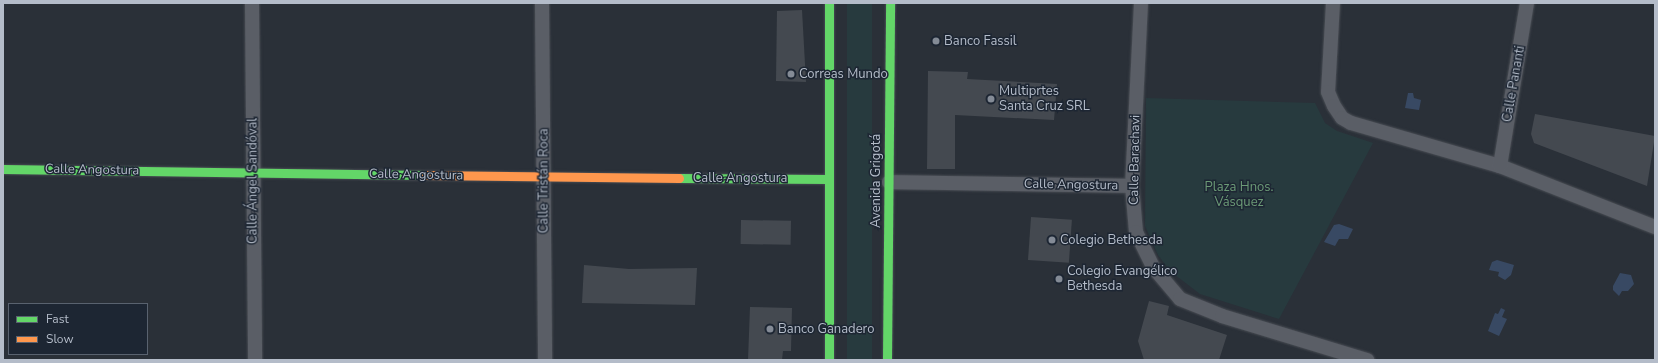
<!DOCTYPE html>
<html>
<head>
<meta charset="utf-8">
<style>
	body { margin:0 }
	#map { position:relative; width:1658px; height:363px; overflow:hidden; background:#2a3038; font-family:"Nunito Sans",sans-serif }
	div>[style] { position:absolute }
	.green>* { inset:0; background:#273a3e; transform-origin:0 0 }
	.water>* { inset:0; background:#384963 }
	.building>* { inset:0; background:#444950; transform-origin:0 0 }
	.roads { filter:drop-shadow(0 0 1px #484c53) drop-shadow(0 0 1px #484c53) }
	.street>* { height:14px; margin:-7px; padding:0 7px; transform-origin:7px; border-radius:7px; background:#5a5e66 }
	.fast>* { height:9px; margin:-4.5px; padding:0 4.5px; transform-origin:4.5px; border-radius:4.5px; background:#63d668 }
	.slow>* { height:9px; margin:-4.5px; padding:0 4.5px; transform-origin:4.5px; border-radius:4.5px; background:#ff974d }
	.dots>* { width:11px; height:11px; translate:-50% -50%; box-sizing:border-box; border:2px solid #1d2633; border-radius:50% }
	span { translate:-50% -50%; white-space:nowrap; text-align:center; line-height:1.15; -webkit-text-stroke:3px #1d2633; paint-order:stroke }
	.poi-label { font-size:13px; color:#b4bcc9 }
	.left { translate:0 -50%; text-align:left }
	.street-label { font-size:13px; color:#b4bcc9 }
	.park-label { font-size:13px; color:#6b9a76 }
	.frame { position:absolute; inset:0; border:4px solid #b4bcc9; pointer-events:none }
	.legend { position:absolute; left:8px; top:303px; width:140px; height:52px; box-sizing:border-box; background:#1d2633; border:1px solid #59626f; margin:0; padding:5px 7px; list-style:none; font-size:12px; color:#b4bcc9 }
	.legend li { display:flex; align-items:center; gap:8px; height:20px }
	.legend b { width:20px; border:1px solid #59626f }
</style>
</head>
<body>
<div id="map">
	<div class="green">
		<div style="left:847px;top:3px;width:25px;height:357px"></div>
		<div style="clip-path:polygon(1146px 98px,1315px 103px,1325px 123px,1337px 131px,1373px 143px,1279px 319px,1200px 294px,1170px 271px,1158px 255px,1145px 226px)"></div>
	</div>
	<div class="water">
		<div style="clip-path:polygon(1408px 93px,1413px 93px,1414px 98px,1421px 100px,1419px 110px,1405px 108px)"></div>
		<div style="clip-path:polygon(1339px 224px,1353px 229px,1348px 239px,1339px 239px,1335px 246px,1324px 242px,1334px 225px)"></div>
		<div style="clip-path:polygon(1497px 260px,1514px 265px,1511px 275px,1505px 280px,1498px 276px,1499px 272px,1489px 270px,1492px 262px)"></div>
		<div style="clip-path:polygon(1620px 273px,1631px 275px,1634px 284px,1628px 291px,1622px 291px,1619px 296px,1613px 290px,1613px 286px)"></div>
		<div style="clip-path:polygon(1501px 308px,1505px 310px,1502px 317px,1507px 319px,1499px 336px,1488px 331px,1495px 313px,1498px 314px)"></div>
	</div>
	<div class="building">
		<div style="clip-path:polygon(802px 10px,806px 82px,776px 81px,777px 11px)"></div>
		<div style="clip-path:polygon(928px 71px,968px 72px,967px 79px,1057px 84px,1054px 120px,955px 115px,955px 169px,927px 169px)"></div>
		<div style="clip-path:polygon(1535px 114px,1655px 136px,1647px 186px,1534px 143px,1531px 134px)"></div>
		<div style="left:1031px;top:217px;width:41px;height:43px;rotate:4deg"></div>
		<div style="left:741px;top:220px;width:50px;height:24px;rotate:1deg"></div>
		<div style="clip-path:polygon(584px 265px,629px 269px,697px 268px,695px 305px,582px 303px)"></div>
		<div style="clip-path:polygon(1149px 301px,1169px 306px,1167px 315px,1227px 335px,1219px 360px,1144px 360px,1138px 341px)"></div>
		<div style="clip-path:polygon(750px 307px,792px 308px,791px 351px,783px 351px,782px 360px,748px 360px)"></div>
	</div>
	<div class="roads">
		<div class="street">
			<div style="left:252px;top:3px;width:357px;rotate:89.5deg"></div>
			<div style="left:542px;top:3px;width:357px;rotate:89.5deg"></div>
			<div style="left:1141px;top:3px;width:183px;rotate:92.8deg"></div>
			<div style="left:1132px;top:186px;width:46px;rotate:85deg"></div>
			<div style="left:1136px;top:232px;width:39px;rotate:64deg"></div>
			<div style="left:1153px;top:267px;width:42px;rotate:49.8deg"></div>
			<div style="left:1180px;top:299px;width:45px;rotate:22deg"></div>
			<div style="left:1222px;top:316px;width:152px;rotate:16.9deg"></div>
			<div style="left:1333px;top:3px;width:89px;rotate:93.2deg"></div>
			<div style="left:1328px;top:92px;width:15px;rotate:67deg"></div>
			<div style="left:1334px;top:106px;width:14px;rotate:56deg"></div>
			<div style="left:1342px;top:118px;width:10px;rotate:29deg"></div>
			<div style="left:1351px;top:123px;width:155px;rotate:16.1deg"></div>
			<div style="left:1500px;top:166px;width:167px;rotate:21.5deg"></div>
			<div style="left:1500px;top:166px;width:165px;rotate:-80.6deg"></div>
			<div style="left:889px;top:182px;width:243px;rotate:0.9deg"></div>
		</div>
		<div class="fast">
			<div style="left:829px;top:3px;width:357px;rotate:90deg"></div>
			<div style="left:3px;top:169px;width:423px;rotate:0.8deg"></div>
			<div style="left:679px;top:178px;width:150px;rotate:0.4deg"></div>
			<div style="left:887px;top:360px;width:357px;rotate:-89.5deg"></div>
		</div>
		<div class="slow">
			<div style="left:426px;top:175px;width:253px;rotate:0.7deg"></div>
		</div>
	</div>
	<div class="dots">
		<div style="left:936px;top:41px;background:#848b96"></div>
		<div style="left:791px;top:74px;background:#848b96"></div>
		<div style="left:991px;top:99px;background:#848b96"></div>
		<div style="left:1052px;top:240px;background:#848b96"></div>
		<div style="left:1059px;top:279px;background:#848b96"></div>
		<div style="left:770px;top:329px;background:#848b96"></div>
	</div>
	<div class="poi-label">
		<span class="left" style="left:944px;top:41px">Banco Fassil</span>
		<span class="left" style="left:799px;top:74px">Correas Mundo</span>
		<span class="left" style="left:999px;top:99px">Multiprtes<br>Santa Cruz SRL</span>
		<span class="left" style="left:1060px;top:240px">Colegio Bethesda</span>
		<span class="left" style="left:1067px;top:279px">Colegio Evangélico<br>Bethesda</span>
		<span class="left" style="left:778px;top:329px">Banco Ganadero</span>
	</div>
	<div class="street-label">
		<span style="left:1514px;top:84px;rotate:-80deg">Calle Pananti</span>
		<span style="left:1135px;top:160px;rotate:-89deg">Calle Barachavi</span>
		<span style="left:92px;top:170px;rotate:1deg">Calle Angostura</span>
		<span style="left:416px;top:175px;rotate:1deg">Calle Angostura</span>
		<span style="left:740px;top:178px">Calle Angostura</span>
		<span style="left:253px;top:181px;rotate:-90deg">Calle Ángel Sandóval</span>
		<span style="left:544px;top:181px;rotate:-90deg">Calle Tristán Roca</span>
		<span style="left:876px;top:181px;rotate:-90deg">Avenida Grigotá</span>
		<span style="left:1071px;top:185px;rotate:1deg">Calle Angostura</span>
	</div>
	<div class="park-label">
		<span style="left:1239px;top:195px">Plaza Hnos.<br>Vásquez</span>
	</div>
	<div class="frame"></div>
	<ul class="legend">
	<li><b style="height:5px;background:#63d668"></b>Fast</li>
	<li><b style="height:5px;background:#ff974d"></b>Slow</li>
	</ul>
</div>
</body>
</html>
